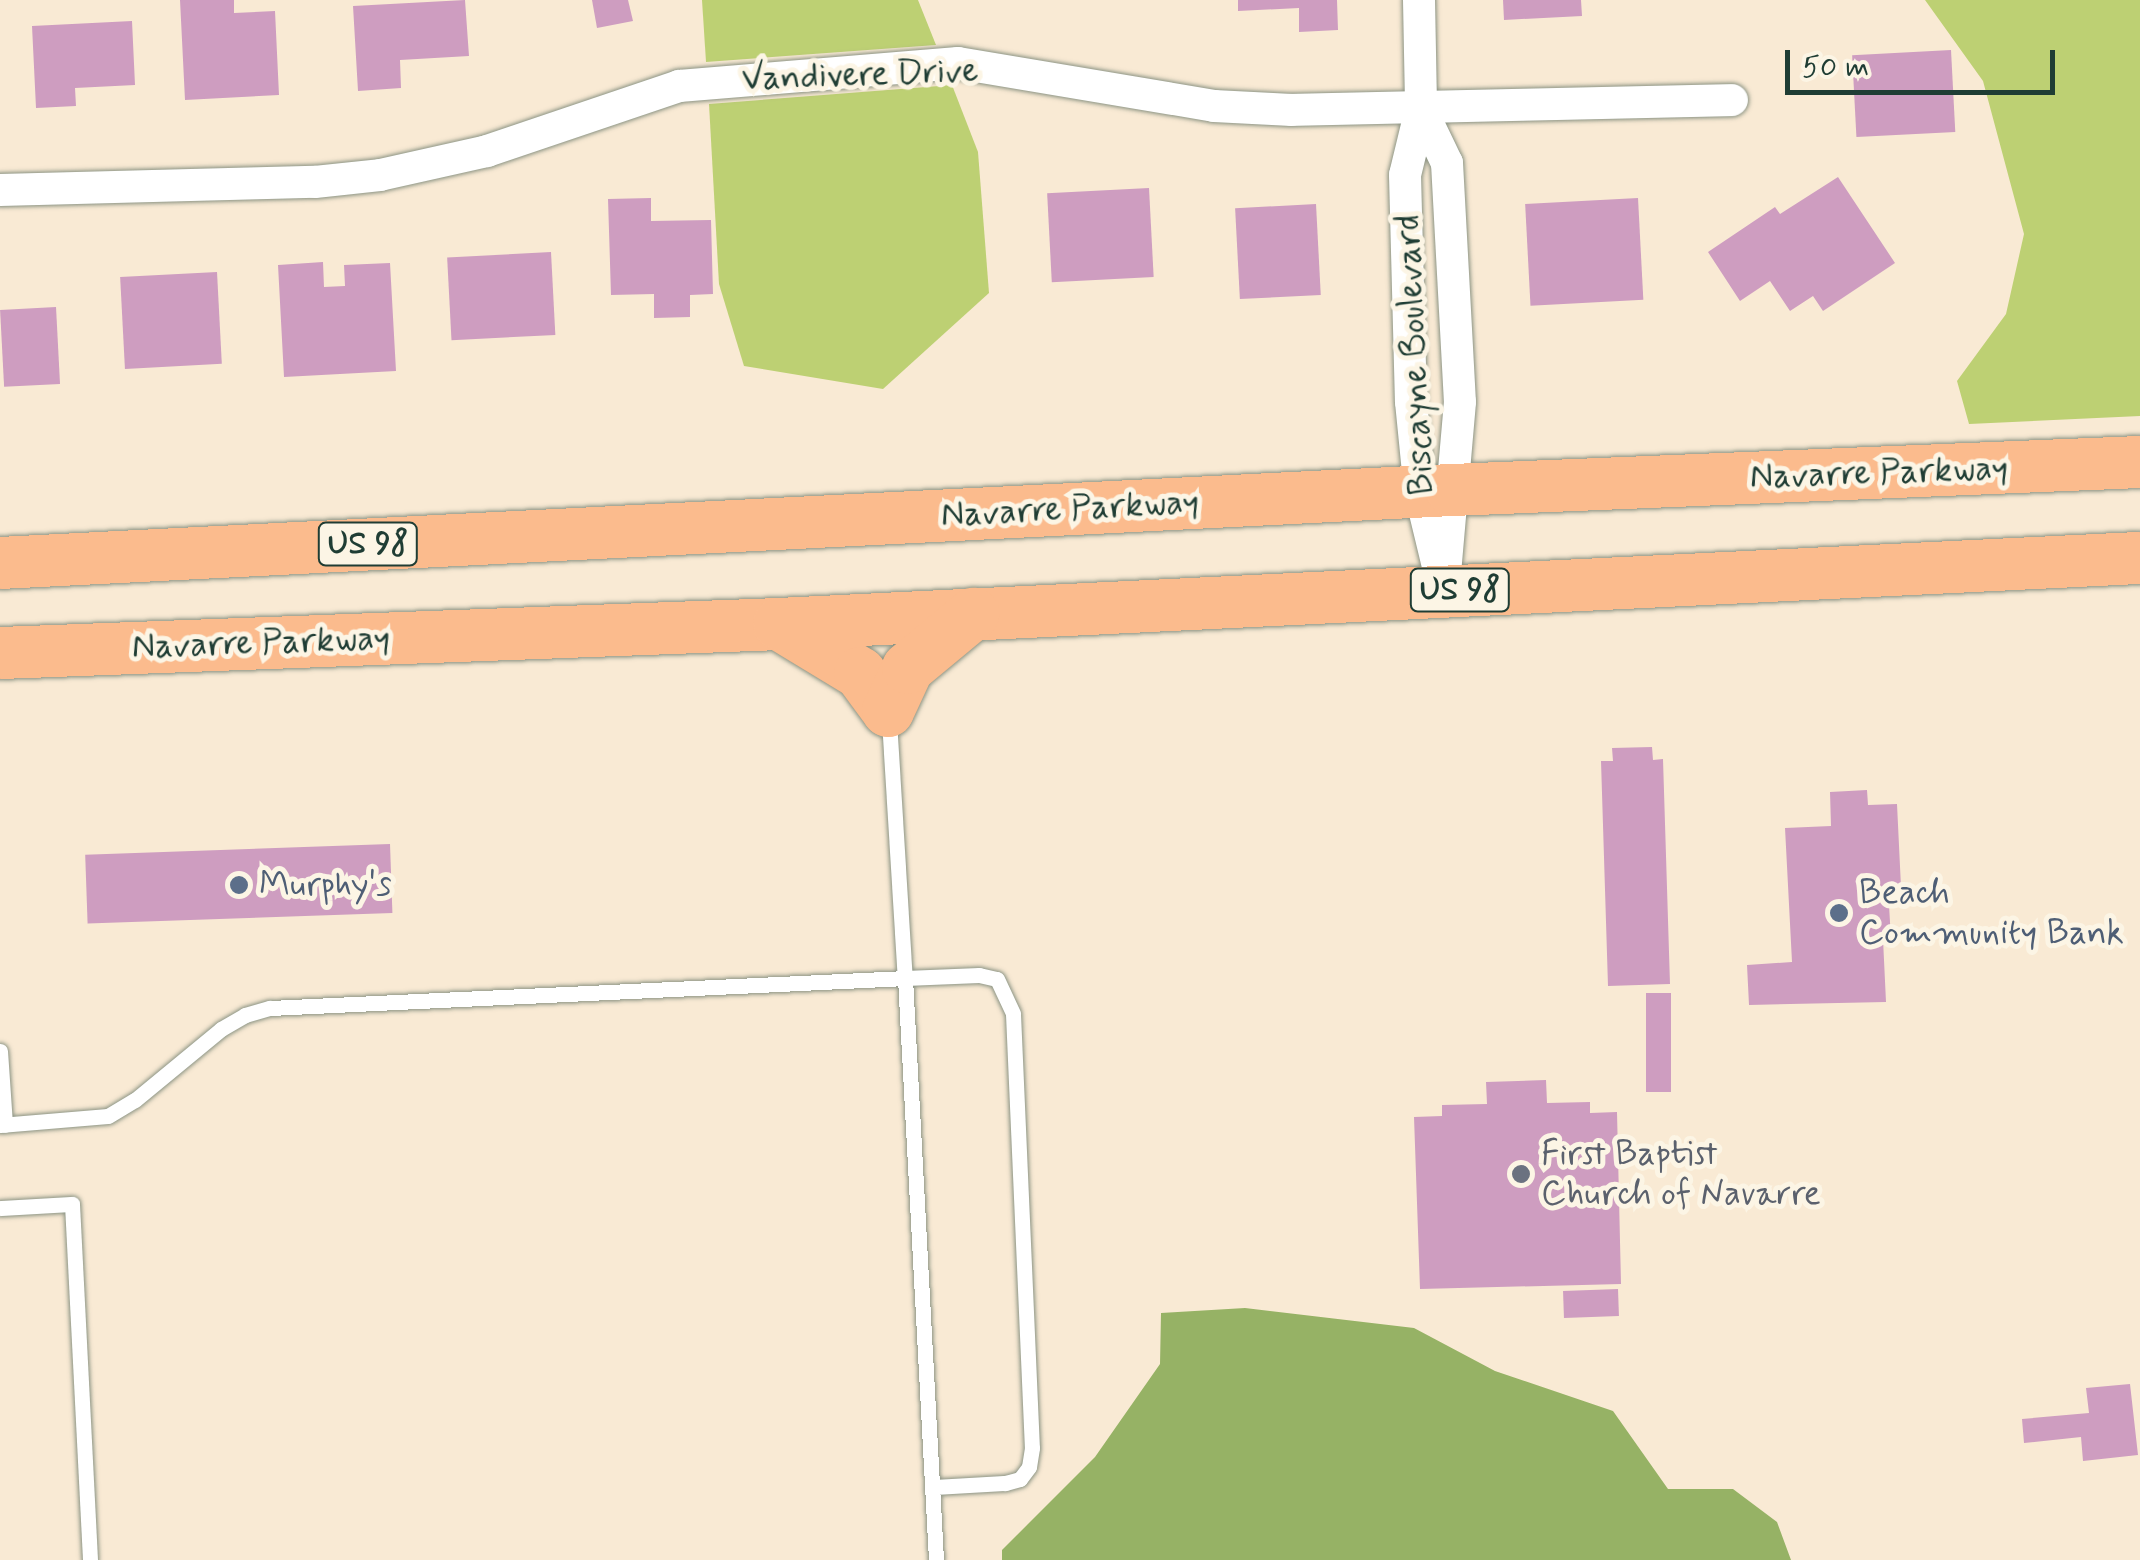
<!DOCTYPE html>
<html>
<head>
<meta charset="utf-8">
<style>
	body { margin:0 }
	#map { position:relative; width:2140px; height:1560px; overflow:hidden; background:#f9ead4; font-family:Mynerve,sans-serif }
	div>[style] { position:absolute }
	.green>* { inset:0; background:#bdd073 }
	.forest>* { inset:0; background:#96b265 }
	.building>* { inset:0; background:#ce9dc0; transform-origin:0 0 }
	.roads { filter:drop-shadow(0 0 2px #8c9484) drop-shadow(0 0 2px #8c9484) }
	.service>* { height:15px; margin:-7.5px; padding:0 7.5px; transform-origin:7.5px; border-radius:7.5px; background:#fff }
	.minor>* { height:32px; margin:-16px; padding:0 16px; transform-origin:16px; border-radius:16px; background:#fff }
	.trunk>* { height:52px; margin:-26px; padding:0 26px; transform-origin:26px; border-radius:26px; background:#fbbb8d }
	.dots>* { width:28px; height:28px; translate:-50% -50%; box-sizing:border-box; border:5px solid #fcf5e5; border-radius:50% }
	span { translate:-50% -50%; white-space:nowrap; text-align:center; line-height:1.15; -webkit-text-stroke:10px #fcf5e5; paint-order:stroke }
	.shield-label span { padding:2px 8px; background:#fcf5e5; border:2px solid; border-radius:8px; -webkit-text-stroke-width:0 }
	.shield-label { font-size:32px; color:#1f3d34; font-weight:700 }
	.street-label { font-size:35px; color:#1f3d34 }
	.service-label { font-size:35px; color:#4e5e75 }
	.left { translate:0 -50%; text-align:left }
	.worship-label { font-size:35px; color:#5b616d }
	.scale { position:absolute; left:1785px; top:50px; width:270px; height:45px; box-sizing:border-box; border:5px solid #1f3d34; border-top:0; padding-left:12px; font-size:30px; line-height:35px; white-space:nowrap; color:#1f3d34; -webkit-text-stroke:8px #fcf5e5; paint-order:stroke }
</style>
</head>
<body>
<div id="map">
	<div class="green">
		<div style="clip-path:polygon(702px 0,918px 0,936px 45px,706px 62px)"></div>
		<div style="clip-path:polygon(1925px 0,2140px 0,2140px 416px,1969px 424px,1957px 381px,2006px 314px,2024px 234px,1983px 81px)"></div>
		<div style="clip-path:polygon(952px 85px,978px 152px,989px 293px,883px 389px,744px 366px,719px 284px,709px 104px)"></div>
	</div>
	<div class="forest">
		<div style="clip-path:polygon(1245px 1308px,1414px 1328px,1495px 1371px,1613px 1411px,1668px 1489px,1733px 1489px,1777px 1522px,1791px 1560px,1002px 1560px,1002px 1550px,1095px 1457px,1160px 1364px,1161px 1313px)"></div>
	</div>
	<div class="building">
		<div style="clip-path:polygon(180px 0,234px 0,234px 13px,275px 11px,279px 95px,185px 100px)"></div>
		<div style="clip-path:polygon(465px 0,469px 56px,400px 60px,401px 88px,358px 91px,353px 6px)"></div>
		<div style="clip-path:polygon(592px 0,628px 0,633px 21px,597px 28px)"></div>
		<div style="clip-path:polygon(1238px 0,1337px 0,1338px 30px,1299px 32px,1299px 8px,1238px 11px)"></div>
		<div style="clip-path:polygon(1503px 0,1581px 0,1582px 16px,1504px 20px)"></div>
		<div style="clip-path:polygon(132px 21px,135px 85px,75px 88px,76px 106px,36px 108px,32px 26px)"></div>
		<div style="left:1951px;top:50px;width:82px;height:99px;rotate:87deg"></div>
		<div style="clip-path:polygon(1838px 177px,1895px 263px,1823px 311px,1813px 296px,1790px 311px,1770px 281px,1740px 301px,1708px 252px,1775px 207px,1780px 214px)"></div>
		<div style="left:1149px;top:188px;width:89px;height:102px;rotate:87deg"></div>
		<div style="clip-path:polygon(651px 198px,651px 221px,711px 220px,713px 294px,690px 295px,690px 317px,654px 318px,654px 294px,611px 295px,608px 199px)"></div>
		<div style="left:1638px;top:198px;width:102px;height:113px;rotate:87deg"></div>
		<div style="left:1316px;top:204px;width:91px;height:81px;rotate:87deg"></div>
		<div style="left:551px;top:252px;width:83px;height:104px;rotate:87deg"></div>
		<div style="clip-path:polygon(323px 262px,324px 287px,345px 286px,344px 265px,390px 263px,396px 371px,284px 377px,278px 265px)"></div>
		<div style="left:217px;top:272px;width:92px;height:97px;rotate:87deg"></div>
		<div style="left:56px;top:307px;width:77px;height:56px;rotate:87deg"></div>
		<div style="clip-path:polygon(1652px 747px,1653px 760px,1663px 759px,1670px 984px,1608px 986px,1601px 761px,1613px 761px,1612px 748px)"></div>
		<div style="clip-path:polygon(1867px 790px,1868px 805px,1897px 804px,1901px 887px,1888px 888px,1891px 939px,1883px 939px,1886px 1002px,1749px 1005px,1747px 965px,1792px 962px,1785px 828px,1831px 826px,1830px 792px)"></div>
		<div style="left:390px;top:844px;width:69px;height:305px;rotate:88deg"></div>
		<div style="left:1646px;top:993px;width:25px;height:99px"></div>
		<div style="clip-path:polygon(1546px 1080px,1547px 1103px,1590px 1102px,1590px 1113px,1617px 1112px,1621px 1284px,1420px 1289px,1414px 1117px,1442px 1116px,1442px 1105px,1487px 1104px,1486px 1082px)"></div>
		<div style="left:1618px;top:1289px;width:27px;height:55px;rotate:88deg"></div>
		<div style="clip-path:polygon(2130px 1384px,2138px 1455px,2083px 1461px,2081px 1437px,2024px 1443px,2022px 1419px,2089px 1413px,2086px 1388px)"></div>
	</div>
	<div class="roads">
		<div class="service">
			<div style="left:889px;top:720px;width:258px;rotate:86.5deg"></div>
			<div style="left:905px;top:978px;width:74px;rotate:-2.3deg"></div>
			<div style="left:979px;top:975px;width:18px;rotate:13deg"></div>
			<div style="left:997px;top:979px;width:38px;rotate:65deg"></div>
			<div style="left:1013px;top:1014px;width:434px;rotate:87.5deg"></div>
			<div style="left:1032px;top:1448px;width:19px;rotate:99deg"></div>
			<div style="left:1029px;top:1467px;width:15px;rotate:127deg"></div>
			<div style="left:1020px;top:1479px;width:16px;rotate:165deg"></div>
			<div style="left:1005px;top:1483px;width:72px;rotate:176.8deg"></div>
			<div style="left:0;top:1051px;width:74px;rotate:86.1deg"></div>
			<div style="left:0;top:1125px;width:108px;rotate:-4.8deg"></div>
			<div style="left:108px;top:1116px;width:31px;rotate:-31deg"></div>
			<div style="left:135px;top:1100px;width:112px;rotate:-39.5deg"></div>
			<div style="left:221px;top:1029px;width:28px;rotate:-30deg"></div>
			<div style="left:245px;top:1015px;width:26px;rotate:-16deg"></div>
			<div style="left:270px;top:1008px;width:636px;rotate:-2.7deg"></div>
			<div style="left:905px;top:978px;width:583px;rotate:86.95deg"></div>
			<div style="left:0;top:1208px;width:72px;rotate:-3.2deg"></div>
			<div style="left:72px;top:1204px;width:356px;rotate:87.1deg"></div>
		</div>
		<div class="minor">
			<div style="left:1419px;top:0;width:109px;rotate:88.9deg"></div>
			<div style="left:1421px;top:109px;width:68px;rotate:103.6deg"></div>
			<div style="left:1405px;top:175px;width:227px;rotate:88.5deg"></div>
			<div style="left:1411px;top:402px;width:90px;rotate:84.3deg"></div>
			<div style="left:1420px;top:492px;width:102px;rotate:76.4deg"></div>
			<div style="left:1421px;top:109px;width:60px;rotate:64.3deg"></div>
			<div style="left:1447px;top:163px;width:239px;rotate:86.9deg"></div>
			<div style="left:1460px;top:402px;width:162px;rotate:95deg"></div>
			<div style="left:0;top:190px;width:315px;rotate:-1.5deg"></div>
			<div style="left:315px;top:182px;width:65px;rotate:-6.1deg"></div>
			<div style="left:380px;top:175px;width:110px;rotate:-12.6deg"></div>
			<div style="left:487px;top:151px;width:203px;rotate:-18.7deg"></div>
			<div style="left:679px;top:86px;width:280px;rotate:-4.7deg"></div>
			<div style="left:958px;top:63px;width:260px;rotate:9.5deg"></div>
			<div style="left:1214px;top:106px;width:78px;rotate:2.9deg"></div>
			<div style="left:1292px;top:110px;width:440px;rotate:-1.3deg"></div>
		</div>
		<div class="trunk">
			<div style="left:0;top:563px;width:1454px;rotate:-2.88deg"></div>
			<div style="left:1452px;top:490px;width:689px;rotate:-2.33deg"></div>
			<div style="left:779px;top:624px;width:95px;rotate:31.2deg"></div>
			<div style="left:860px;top:673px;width:47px;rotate:53.6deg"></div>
			<div style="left:0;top:653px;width:780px;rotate:-2.13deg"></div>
			<div style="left:779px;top:624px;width:1363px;rotate:-2.78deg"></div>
			<div style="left:888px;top:711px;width:47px;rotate:-65.1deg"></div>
			<div style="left:908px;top:668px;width:85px;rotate:-39.7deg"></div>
		</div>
	</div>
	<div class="dots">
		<div style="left:239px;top:885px;background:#5c6f8a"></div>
		<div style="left:1839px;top:913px;background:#5c6f8a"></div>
		<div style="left:1521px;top:1174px;background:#6b7280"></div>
	</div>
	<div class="shield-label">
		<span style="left:368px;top:544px">US 98</span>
		<span style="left:1460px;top:590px">US 98</span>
	</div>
	<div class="street-label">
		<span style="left:860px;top:75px;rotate:-2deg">Vandivere Drive</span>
		<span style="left:1415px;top:355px;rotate:-93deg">Biscayne Boulevard</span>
		<span style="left:1879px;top:473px;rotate:-2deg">Navarre Parkway</span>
		<span style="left:1070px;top:509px;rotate:-3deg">Navarre Parkway</span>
		<span style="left:261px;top:643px;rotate:-2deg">Navarre Parkway</span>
	</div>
	<div class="service-label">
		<span class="left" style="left:259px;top:885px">Murphy's</span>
		<span class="left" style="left:1859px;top:913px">Beach<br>Community Bank</span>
	</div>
	<div class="worship-label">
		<span class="left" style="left:1541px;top:1174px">First Baptist<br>Church of Navarre</span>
	</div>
	<div class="scale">50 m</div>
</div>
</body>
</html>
